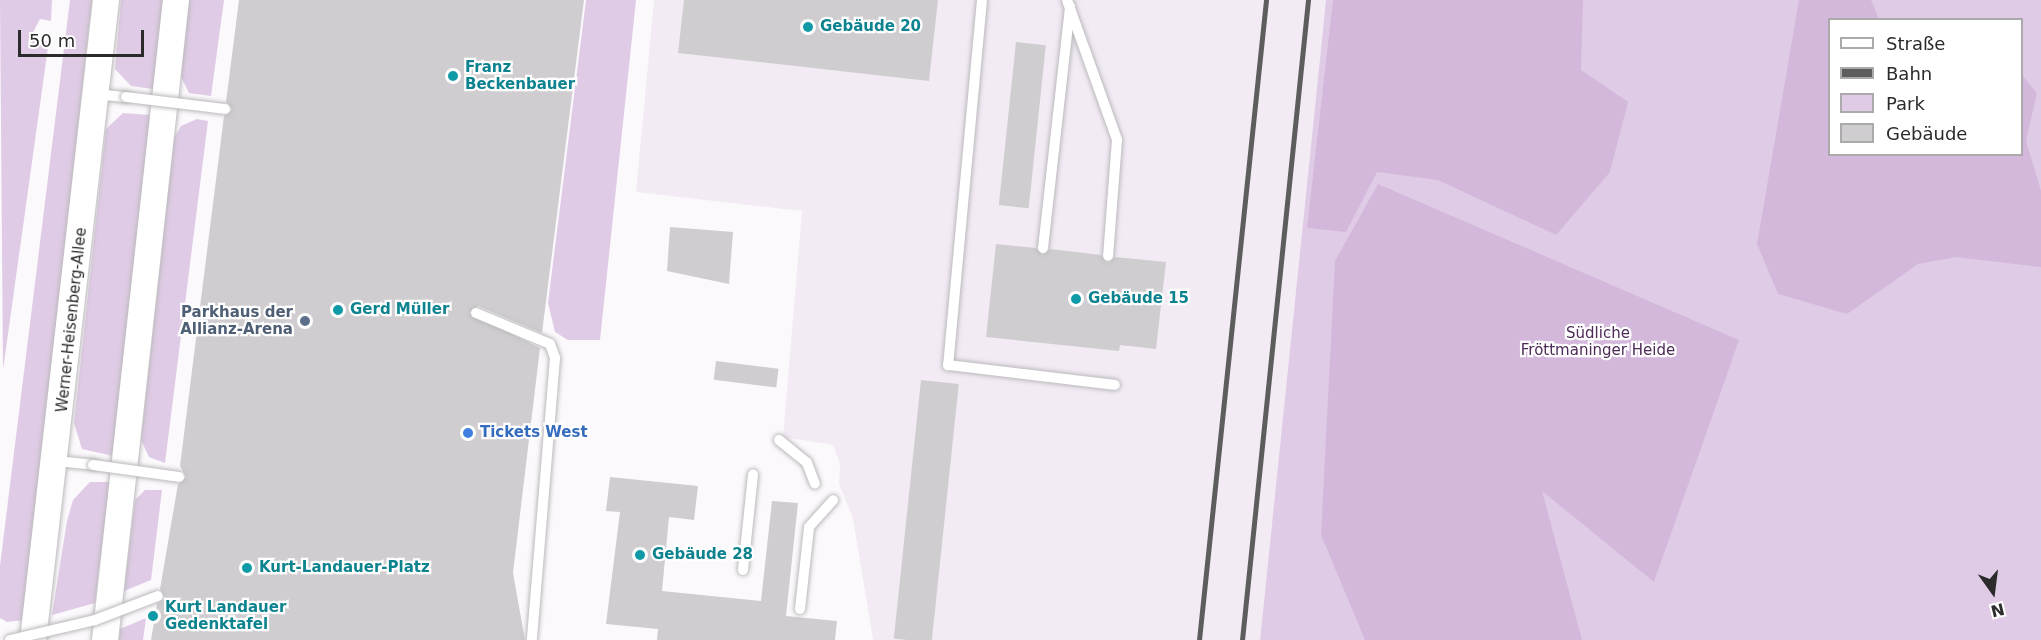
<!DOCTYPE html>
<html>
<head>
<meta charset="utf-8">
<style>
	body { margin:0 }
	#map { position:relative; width:2041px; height:640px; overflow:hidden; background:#fcf9fc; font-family:"DejaVu Sans",sans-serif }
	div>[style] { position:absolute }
	.built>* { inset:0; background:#f2ebf4 }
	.green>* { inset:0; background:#dfcbe5 }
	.forest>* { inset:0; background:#d3b8db }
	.building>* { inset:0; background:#cfcdd0; transform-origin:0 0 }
	.roads { filter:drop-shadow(0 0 2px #bbb9bc) drop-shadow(0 0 2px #bbb9bc) }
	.service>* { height:10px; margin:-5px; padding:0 5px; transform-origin:5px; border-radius:5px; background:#fff }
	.tertiary>* { height:26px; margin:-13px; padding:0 13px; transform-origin:13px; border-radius:13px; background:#fff }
	.rail>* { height:4.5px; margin:-2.25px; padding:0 2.25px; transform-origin:2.25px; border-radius:2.25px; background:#5e5d5e }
	.bridges { filter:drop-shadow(0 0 2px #bbb9bc) drop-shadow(0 0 2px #bbb9bc) }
	.service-bridge>* { height:10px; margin:-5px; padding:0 5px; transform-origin:5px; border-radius:5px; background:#fff }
	.dots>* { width:16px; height:16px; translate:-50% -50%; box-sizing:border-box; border:3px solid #fff; border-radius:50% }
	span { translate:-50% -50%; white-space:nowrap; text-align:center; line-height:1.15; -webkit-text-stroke:4.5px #fff; paint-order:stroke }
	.culture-label { font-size:15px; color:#0d838f; font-weight:700 }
	.left { translate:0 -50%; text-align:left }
	.service-label { font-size:15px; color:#4e5e75; font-weight:700 }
	.right { translate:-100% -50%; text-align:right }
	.street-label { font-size:15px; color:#2c2b2c }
	.park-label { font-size:15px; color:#4d2a57 }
	.shop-label { font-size:15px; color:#366cbe; font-weight:700 }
	.legend { position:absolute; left:1828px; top:18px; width:195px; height:138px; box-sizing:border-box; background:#fff; border:2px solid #abaaab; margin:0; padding:8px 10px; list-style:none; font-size:18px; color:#2c2b2c }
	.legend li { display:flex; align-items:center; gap:12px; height:30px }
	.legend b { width:30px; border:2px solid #abaaab }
	.north { position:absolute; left:1963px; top:562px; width:60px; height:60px; -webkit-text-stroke:4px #fff; paint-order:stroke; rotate:166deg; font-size:16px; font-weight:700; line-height:24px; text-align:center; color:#2c2b2c }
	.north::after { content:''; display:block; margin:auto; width:21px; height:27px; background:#2c2b2c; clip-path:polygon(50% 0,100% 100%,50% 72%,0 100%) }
	.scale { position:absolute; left:18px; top:30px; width:126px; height:27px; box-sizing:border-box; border:3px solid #2c2b2c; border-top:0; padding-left:8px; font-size:18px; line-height:21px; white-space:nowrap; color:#2c2b2c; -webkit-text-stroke:4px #fff; paint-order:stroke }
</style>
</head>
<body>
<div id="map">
	<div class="built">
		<div style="clip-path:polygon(654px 0,1326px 0,1260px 640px,873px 640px,853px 519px,839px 484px,840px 464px,833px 445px,783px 437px,802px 211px,636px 192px)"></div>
	</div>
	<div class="green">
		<div style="clip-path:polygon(0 0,52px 0,51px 21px,40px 19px,31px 36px,38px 44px,49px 40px,3px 370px)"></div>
		<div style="clip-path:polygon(70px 0,92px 0,24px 620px,7px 622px,0 618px,0 566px)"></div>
		<div style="clip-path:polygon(121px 0,163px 0,153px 89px,131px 86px,115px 69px)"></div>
		<div style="clip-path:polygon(189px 0,224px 0,211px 96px,189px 93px,181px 77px)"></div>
		<div style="clip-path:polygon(586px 0,636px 0,600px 340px,568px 340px,555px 332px,548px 303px)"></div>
		<div style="clip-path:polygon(evenodd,1326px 0,2041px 0,2041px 640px,1260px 640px,1326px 0,1830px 20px,2022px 20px,2022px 154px,1830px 154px,1830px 20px)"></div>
		<div style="clip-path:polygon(123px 113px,150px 115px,113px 456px,82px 449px,74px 423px,106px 129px)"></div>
		<div style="clip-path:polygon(197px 119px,208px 121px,165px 463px,149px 457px,141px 440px,174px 138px,181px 126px)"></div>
		<div style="clip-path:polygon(90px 482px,110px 482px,95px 603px,52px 615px,67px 521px,73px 500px)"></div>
		<div style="clip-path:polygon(145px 490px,162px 490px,151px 580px,124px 591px,135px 500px)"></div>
		<div style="clip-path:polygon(146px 618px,143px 640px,119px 640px,120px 629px)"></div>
	</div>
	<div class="forest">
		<div style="clip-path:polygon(1333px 0,1583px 0,1581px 70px,1628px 102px,1610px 172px,1556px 235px,1438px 180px,1377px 172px,1346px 232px,1307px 228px)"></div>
		<div style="clip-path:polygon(1799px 0,1871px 0,1879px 19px,1830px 20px,1830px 154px,2022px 154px,2022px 75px,2037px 93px,2026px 141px,2041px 191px,2041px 267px,1956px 257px,1918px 264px,1847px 314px,1778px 294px,1757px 244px)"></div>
		<div style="clip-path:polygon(1378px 184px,1739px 340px,1654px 582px,1542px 491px,1582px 640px,1365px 640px,1321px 535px,1335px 261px)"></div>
	</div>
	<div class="building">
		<div style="clip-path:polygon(239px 0,584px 0,542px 333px,478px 306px,469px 313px,540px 348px,513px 573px,525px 640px,151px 640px,157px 604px,165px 598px,160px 589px,178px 484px,186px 477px,180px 466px,224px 116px,232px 110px,226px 102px)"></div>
		<div style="clip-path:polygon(684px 0,938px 0,929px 81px,678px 53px)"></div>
		<div style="left:1016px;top:42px;width:30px;height:164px;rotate:6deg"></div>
		<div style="clip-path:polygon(670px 227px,733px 232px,729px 284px,667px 271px)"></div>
		<div style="clip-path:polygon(996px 244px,1036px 248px,1042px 255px,1050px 249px,1101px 255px,1107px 263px,1115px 257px,1166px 262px,1156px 349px,1120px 345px,1119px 351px,986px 337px)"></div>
		<div style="left:716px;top:361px;width:63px;height:19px;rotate:7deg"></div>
		<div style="left:921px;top:380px;width:38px;height:260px;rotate:6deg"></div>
		<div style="clip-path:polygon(610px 477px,698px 486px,694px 520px,669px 517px,662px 591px,761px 601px,772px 501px,798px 503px,786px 616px,837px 621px,835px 640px,657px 640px,658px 629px,606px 624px,620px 512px,606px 511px)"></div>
	</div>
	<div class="roads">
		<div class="service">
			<div style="left:982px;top:0;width:367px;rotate:95.3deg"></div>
			<div style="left:948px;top:365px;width:168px;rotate:6.8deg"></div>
			<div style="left:1067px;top:0;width:149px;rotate:70.3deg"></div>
			<div style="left:1117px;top:140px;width:116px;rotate:94.4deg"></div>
			<div style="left:96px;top:94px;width:30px;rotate:6deg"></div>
			<div style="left:1043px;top:248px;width:243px;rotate:-83.6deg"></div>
			<div style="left:476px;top:313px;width:80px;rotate:22.7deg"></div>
			<div style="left:550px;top:344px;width:15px;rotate:70deg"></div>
			<div style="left:555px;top:358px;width:283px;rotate:94.7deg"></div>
			<div style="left:779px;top:440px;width:36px;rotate:39deg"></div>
			<div style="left:807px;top:463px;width:22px;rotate:69deg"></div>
			<div style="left:57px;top:461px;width:36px;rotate:6deg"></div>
			<div style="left:743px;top:570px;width:96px;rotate:-84deg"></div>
			<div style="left:800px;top:609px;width:82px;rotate:-83.7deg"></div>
			<div style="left:809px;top:527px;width:36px;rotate:-48deg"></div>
		</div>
		<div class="tertiary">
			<div style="left:33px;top:640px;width:644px;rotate:-83.49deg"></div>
			<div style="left:105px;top:640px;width:644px;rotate:-83.67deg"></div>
		</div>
	</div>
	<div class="rail">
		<div style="left:1199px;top:640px;width:643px;rotate:-84.02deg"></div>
		<div style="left:1242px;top:640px;width:643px;rotate:-84.11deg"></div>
	</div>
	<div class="bridges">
		<div class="service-bridge">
			<div style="left:126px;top:97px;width:100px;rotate:6.9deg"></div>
			<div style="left:93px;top:465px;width:87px;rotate:7.9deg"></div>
			<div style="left:10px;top:640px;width:87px;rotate:-13.2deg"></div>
			<div style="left:95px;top:620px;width:67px;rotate:-20.9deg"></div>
		</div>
	</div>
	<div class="dots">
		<div style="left:808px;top:27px;background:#0f9aa8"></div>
		<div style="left:453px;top:76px;background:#0f9aa8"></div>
		<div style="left:1076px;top:299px;background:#0f9aa8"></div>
		<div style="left:338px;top:310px;background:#0f9aa8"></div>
		<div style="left:305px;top:321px;background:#5c6f8a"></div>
		<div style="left:468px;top:433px;background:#3f7fe0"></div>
		<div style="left:640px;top:555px;background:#0f9aa8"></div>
		<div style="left:247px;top:568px;background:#0f9aa8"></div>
		<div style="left:153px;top:616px;background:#0f9aa8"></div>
	</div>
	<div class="culture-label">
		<span class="left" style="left:820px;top:27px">Gebäude 20</span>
		<span class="left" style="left:465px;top:76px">Franz<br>Beckenbauer</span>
		<span class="left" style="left:1088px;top:299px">Gebäude 15</span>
		<span class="left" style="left:350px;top:310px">Gerd Müller</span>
		<span class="left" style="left:652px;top:555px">Gebäude 28</span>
		<span class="left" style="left:259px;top:568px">Kurt-Landauer-Platz</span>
		<span class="left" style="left:165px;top:616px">Kurt Landauer<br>Gedenktafel</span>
	</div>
	<div class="service-label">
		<span class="right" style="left:293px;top:321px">Parkhaus der<br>Allianz-Arena</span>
	</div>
	<div class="street-label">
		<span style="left:72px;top:320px;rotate:-84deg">Werner-Heisenberg-Allee</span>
	</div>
	<div class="park-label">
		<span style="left:1598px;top:342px">Südliche<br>Fröttmaninger Heide</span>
	</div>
	<div class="shop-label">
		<span class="left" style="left:480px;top:433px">Tickets West</span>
	</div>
	<ul class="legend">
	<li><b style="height:8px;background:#fff"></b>Straße</li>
	<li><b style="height:8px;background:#5e5d5e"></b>Bahn</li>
	<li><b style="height:16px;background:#dfcbe5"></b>Park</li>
	<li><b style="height:16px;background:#cfcdd0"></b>Gebäude</li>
	</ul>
	<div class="north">N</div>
	<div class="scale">50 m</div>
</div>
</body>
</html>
